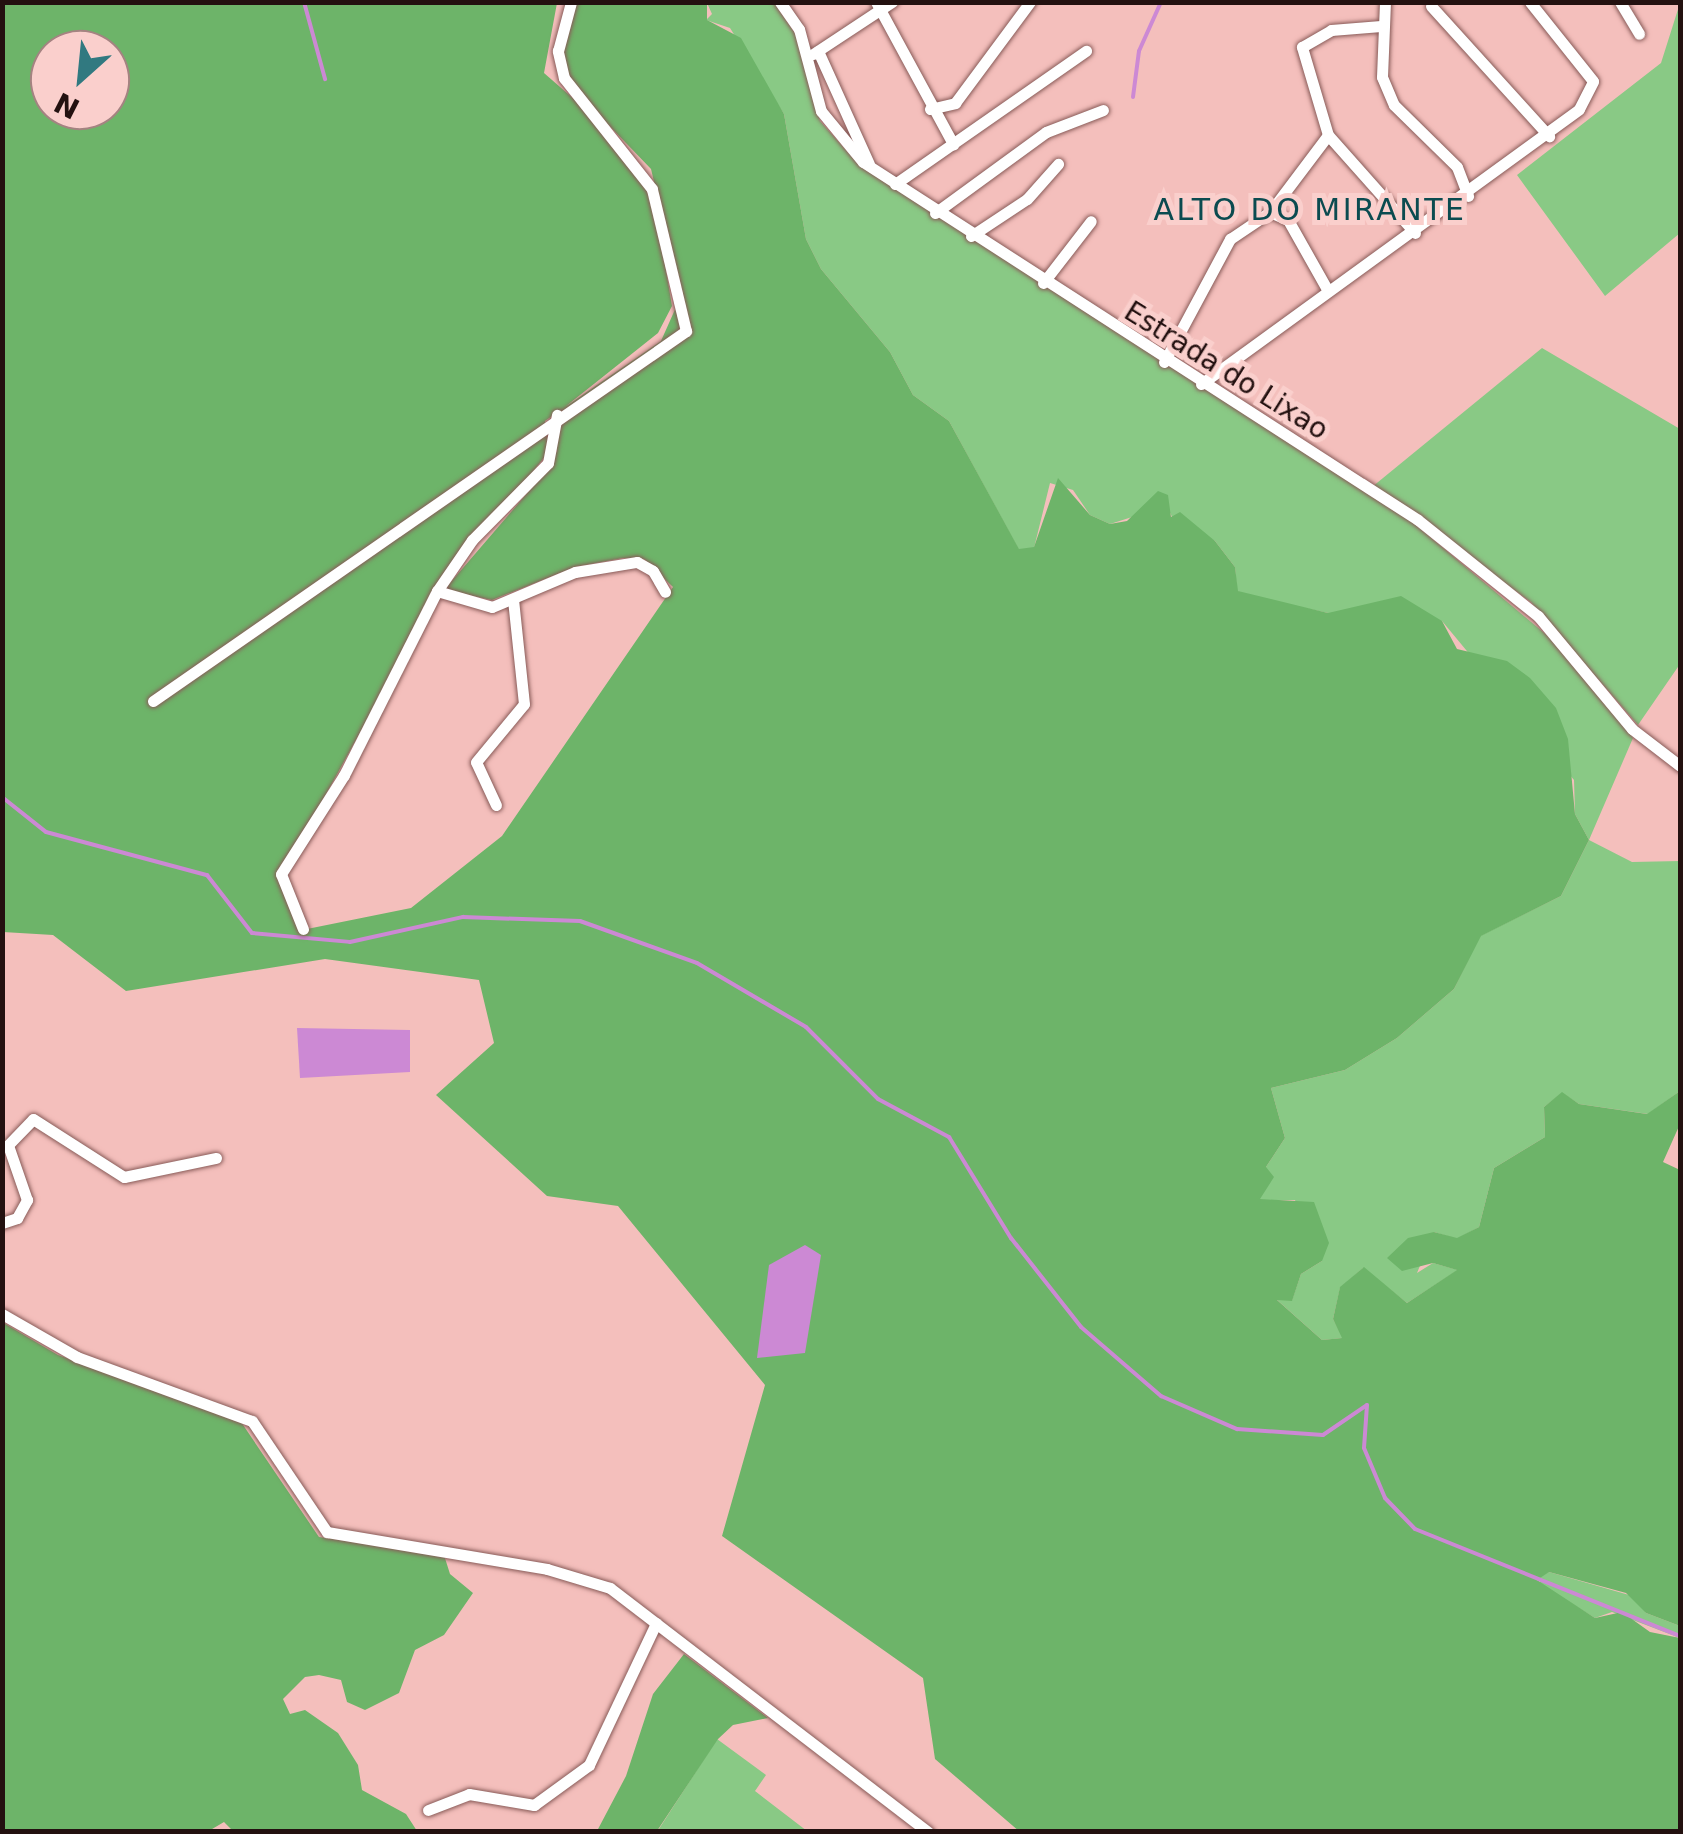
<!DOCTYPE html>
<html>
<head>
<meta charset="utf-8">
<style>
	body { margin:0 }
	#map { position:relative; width:1683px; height:1834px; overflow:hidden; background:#f4bfbc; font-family:"DejaVu Sans",sans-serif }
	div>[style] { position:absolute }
	.green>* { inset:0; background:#89c985 }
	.forest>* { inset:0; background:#6db469 }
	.water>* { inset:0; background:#cc89d4 }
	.stream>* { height:4px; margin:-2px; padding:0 2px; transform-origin:2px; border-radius:2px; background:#cc89d4 }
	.roads { filter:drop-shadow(0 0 2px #885b58) drop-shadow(0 0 2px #885b58) }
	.minor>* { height:11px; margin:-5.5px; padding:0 5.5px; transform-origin:5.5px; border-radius:5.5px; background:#fff }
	span { translate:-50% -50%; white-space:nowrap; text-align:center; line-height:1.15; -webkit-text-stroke:10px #facfcc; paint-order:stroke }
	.street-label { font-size:28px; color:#231110 }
	.neighbourhood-label { font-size:30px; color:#0b4b50; letter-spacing:2.5px }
	.frame { position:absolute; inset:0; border:5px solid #231110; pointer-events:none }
	.north { position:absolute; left:30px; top:30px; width:100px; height:100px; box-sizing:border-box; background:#facfcc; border:2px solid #a48381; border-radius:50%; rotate:207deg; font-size:28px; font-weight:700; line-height:40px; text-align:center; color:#231110 }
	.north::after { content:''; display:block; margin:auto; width:35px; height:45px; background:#317980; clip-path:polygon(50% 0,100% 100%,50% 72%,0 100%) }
</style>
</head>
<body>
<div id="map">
	<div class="green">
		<div style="clip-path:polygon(707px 3px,774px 3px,796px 35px,820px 121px,859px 165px,1411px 521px,1549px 637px,1633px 738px,1589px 840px,1632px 862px,1680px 861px,1680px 1091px,1648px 1114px,1579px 1104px,1562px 1093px,1544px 1107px,1545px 1137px,1494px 1168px,1479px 1227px,1457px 1239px,1434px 1232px,1417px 1273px,1433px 1263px,1458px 1270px,1407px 1303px,1363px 1268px,1340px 1288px,1333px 1319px,1343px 1338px,1322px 1340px,1276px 1299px,1292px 1300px,1301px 1274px,1322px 1261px,1295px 1200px,1259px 1200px,1266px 1167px,1285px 1138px,1271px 1088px,1345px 1070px,1397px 1038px,1454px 989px,1480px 936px,1561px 896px,1589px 840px,1575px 814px,1574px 780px,1442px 621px,1328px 613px,1249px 596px,1237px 591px,1235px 567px,1215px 541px,1172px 517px,1167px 506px,1110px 524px,1090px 515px,1073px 490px,1050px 483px,1034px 548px,1019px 550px,949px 421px,913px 395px,890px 352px,821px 269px,806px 239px,784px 114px,730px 28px,706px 20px,712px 14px)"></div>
		<div style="clip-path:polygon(1680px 3px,1680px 233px,1605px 296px,1517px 175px,1661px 63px)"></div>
		<div style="clip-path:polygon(1542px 348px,1680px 429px,1680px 664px,1638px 725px,1531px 602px,1372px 487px)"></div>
		<div style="clip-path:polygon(1549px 1572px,1636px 1597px,1646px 1613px,1680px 1626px,1680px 1638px,1612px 1612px,1595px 1618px,1540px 1584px,1539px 1573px)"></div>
		<div style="clip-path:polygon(717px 1739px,766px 1775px,755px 1791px,807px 1831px,657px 1832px)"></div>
	</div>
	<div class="forest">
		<div style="clip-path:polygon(evenodd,2px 3px,557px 3px,544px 73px,599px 121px,652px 186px,672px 306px,658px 333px,565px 407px,661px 341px,681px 296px,651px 169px,573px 88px,560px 51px,570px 3px,707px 3px,707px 20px,741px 38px,784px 114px,806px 239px,821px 269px,890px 352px,913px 395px,949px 421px,1019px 549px,1034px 547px,1058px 478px,1090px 515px,1110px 524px,1127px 521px,1158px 491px,1168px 495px,1171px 517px,1180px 512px,1215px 541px,1235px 567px,1238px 591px,1328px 613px,1401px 596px,1442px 621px,1457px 649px,1507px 661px,1530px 678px,1556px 708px,1568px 739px,1575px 814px,1589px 840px,1561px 896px,1481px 936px,1454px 989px,1397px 1038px,1345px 1070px,1271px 1088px,1285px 1138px,1266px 1167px,1274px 1177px,1260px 1199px,1314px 1202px,1329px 1243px,1322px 1261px,1301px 1274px,1292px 1301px,1277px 1300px,1322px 1340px,1342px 1338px,1333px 1319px,1340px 1287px,1364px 1267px,1407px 1303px,1457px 1270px,1433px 1263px,1402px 1271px,1387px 1258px,1408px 1238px,1434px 1232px,1457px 1238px,1479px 1227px,1494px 1168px,1545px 1137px,1544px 1107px,1562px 1092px,1579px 1104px,1647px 1114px,1680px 1091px,1680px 1124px,1663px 1162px,1680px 1170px,1680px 1626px,1646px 1613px,1626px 1593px,1549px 1572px,1537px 1580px,1595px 1618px,1622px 1612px,1650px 1632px,1680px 1638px,1680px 1831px,1019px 1831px,935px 1759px,923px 1678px,722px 1536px,765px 1385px,618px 1206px,547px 1196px,436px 1095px,494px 1043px,479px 980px,325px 959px,126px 991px,53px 935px,3px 932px,2px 3px,50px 50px,110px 50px,110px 110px,50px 110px,50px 50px,2px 3px,555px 414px,557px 451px,542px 476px,444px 590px,492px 600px,575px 567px,623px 558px,644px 559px,673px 587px,502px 836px,411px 908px,307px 929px,282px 874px,438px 591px,550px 450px,545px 421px,555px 414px)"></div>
		<div style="clip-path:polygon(2px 1322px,58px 1355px,239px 1419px,319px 1537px,444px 1555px,450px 1574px,473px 1593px,444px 1635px,415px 1650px,399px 1693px,365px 1710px,347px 1702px,341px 1680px,319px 1675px,305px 1677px,283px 1699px,290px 1714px,305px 1710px,338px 1733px,358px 1765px,362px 1790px,406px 1814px,417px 1831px,233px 1831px,224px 1822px,207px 1832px,3px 1831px)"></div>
		<div style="clip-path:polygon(684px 1654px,768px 1718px,733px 1725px,718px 1739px,657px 1831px,597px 1831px,626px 1776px,653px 1694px)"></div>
	</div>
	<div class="water">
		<div style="clip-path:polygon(297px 1028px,410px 1030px,410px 1072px,300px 1078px)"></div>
		<div style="clip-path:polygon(805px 1245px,821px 1255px,805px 1353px,757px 1358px,769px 1265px)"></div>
	</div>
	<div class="stream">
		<div style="left:304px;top:2px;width:80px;rotate:74.7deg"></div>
		<div style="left:1133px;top:97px;width:46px;rotate:-82.6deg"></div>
		<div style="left:1139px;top:51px;width:54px;rotate:-65.8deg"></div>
		<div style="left:2px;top:797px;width:56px;rotate:38.5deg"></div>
		<div style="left:46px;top:832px;width:167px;rotate:15deg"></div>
		<div style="left:207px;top:875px;width:73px;rotate:52.2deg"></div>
		<div style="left:252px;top:933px;width:98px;rotate:5.2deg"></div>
		<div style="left:350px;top:942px;width:116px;rotate:-12.5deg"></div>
		<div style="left:463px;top:917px;width:117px;rotate:2deg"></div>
		<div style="left:580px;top:921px;width:124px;rotate:19.7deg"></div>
		<div style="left:697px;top:963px;width:126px;rotate:30.4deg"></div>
		<div style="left:806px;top:1027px;width:102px;rotate:45deg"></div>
		<div style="left:878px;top:1099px;width:81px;rotate:28.2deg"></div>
		<div style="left:949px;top:1137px;width:119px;rotate:58.5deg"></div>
		<div style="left:1011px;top:1238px;width:113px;rotate:51.8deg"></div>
		<div style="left:1081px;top:1327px;width:106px;rotate:40.8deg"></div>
		<div style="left:1161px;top:1396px;width:83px;rotate:23.5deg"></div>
		<div style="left:1237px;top:1429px;width:86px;rotate:4deg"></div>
		<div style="left:1323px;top:1435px;width:53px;rotate:-34.3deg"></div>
		<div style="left:1367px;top:1405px;width:43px;rotate:94deg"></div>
		<div style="left:1364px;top:1448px;width:54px;rotate:67.2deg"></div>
		<div style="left:1385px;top:1498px;width:43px;rotate:45.9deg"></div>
		<div style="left:1415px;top:1529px;width:286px;rotate:22deg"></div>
	</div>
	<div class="roads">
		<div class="minor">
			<div style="left:780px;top:2px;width:33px;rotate:55deg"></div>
			<div style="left:799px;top:29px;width:85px;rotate:75deg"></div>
			<div style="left:821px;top:111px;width:66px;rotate:50.5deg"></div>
			<div style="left:863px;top:162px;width:660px;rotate:32.82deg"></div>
			<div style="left:1418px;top:520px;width:154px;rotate:38.7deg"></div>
			<div style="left:1538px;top:616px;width:147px;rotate:50.2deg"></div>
			<div style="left:1632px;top:729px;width:61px;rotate:37.6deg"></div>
			<div style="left:876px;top:2px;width:162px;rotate:61.5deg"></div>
			<div style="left:1385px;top:2px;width:75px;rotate:92.3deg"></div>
			<div style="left:1382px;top:77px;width:30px;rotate:67deg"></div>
			<div style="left:1394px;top:105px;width:88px;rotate:44.5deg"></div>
			<div style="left:1457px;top:167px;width:31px;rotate:69deg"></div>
			<div style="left:1620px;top:2px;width:37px;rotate:59deg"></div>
			<div style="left:1431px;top:6px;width:176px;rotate:47.8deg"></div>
			<div style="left:818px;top:51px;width:124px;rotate:65.7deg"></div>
			<div style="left:813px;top:54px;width:95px;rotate:-33.4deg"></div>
			<div style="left:930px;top:109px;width:26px;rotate:-13deg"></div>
			<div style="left:955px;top:103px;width:126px;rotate:-53.4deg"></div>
			<div style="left:1328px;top:135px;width:131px;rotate:48.4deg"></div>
			<div style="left:895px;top:184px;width:233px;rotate:-34.9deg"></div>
			<div style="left:1270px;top:212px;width:96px;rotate:-53deg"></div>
			<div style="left:1328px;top:135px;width:92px;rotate:-106.5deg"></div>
			<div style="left:1302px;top:47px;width:34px;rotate:-30deg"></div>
			<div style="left:1331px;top:30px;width:50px;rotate:-4.6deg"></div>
			<div style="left:935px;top:213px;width:137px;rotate:-36.1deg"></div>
			<div style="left:1046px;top:132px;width:61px;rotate:-21.1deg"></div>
			<div style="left:971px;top:236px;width:67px;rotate:-33.5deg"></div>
			<div style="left:1027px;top:199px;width:47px;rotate:-48.5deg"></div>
			<div style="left:1043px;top:283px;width:78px;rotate:-52.3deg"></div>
			<div style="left:1164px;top:362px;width:140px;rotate:-61.8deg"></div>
			<div style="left:1230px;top:239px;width:48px;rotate:-34deg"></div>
			<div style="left:1270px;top:212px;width:20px;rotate:24deg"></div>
			<div style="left:1288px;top:220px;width:81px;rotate:60.6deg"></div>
			<div style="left:1201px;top:384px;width:467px;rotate:-36deg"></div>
			<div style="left:1579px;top:109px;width:31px;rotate:-63deg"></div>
			<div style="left:1593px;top:81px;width:101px;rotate:-128.6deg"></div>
			<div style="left:437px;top:591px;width:57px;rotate:16.2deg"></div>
			<div style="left:492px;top:607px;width:90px;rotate:-22.9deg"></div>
			<div style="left:575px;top:572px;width:63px;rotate:-9.2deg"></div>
			<div style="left:637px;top:562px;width:18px;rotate:29deg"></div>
			<div style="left:653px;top:571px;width:24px;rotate:60deg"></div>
			<div style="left:153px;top:701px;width:649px;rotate:-34.77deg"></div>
			<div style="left:686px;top:331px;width:146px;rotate:-103.5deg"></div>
			<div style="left:652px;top:189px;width:142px;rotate:-128.4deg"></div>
			<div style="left:564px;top:78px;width:28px;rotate:-103deg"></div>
			<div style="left:558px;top:51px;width:51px;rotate:-75.1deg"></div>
			<div style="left:496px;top:805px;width:47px;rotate:-114.9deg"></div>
			<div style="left:476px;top:762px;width:75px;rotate:-50.4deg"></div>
			<div style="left:524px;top:704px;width:105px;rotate:-96deg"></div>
			<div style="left:303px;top:929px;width:59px;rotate:-111.8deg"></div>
			<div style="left:281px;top:874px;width:117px;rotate:-57.5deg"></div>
			<div style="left:344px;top:775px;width:206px;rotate:-63.2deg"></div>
			<div style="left:437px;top:591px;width:62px;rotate:-55.5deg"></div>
			<div style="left:472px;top:540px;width:108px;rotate:-45.4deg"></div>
			<div style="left:548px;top:463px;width:49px;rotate:-79.4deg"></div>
			<div style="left:2px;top:1223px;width:16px;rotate:-18deg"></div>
			<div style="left:17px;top:1218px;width:21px;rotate:-61deg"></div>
			<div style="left:27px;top:1200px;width:58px;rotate:-109.1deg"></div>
			<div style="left:8px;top:1145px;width:36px;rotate:-46deg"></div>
			<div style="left:33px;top:1119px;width:108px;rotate:32.5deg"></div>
			<div style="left:124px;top:1177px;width:94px;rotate:-11.7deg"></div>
			<div style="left:2px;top:1314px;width:86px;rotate:29.8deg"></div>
			<div style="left:77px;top:1357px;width:186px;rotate:20.1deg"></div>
			<div style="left:252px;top:1421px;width:134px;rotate:56deg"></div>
			<div style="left:327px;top:1532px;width:223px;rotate:9.5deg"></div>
			<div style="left:547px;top:1569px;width:66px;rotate:16.8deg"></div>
			<div style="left:610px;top:1588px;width:401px;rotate:37.5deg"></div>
			<div style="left:428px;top:1810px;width:44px;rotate:-21.3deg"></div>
			<div style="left:469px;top:1794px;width:66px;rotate:9.6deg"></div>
			<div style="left:534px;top:1805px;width:68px;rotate:-36deg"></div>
			<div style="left:589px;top:1765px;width:157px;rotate:-64.7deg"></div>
		</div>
	</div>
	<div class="street-label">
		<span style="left:1226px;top:371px;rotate:32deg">Estrada do Lixao</span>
	</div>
	<div class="neighbourhood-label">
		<span style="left:1310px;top:210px">ALTO DO MIRANTE</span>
	</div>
	<div class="frame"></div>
	<div class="north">N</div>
</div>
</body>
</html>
